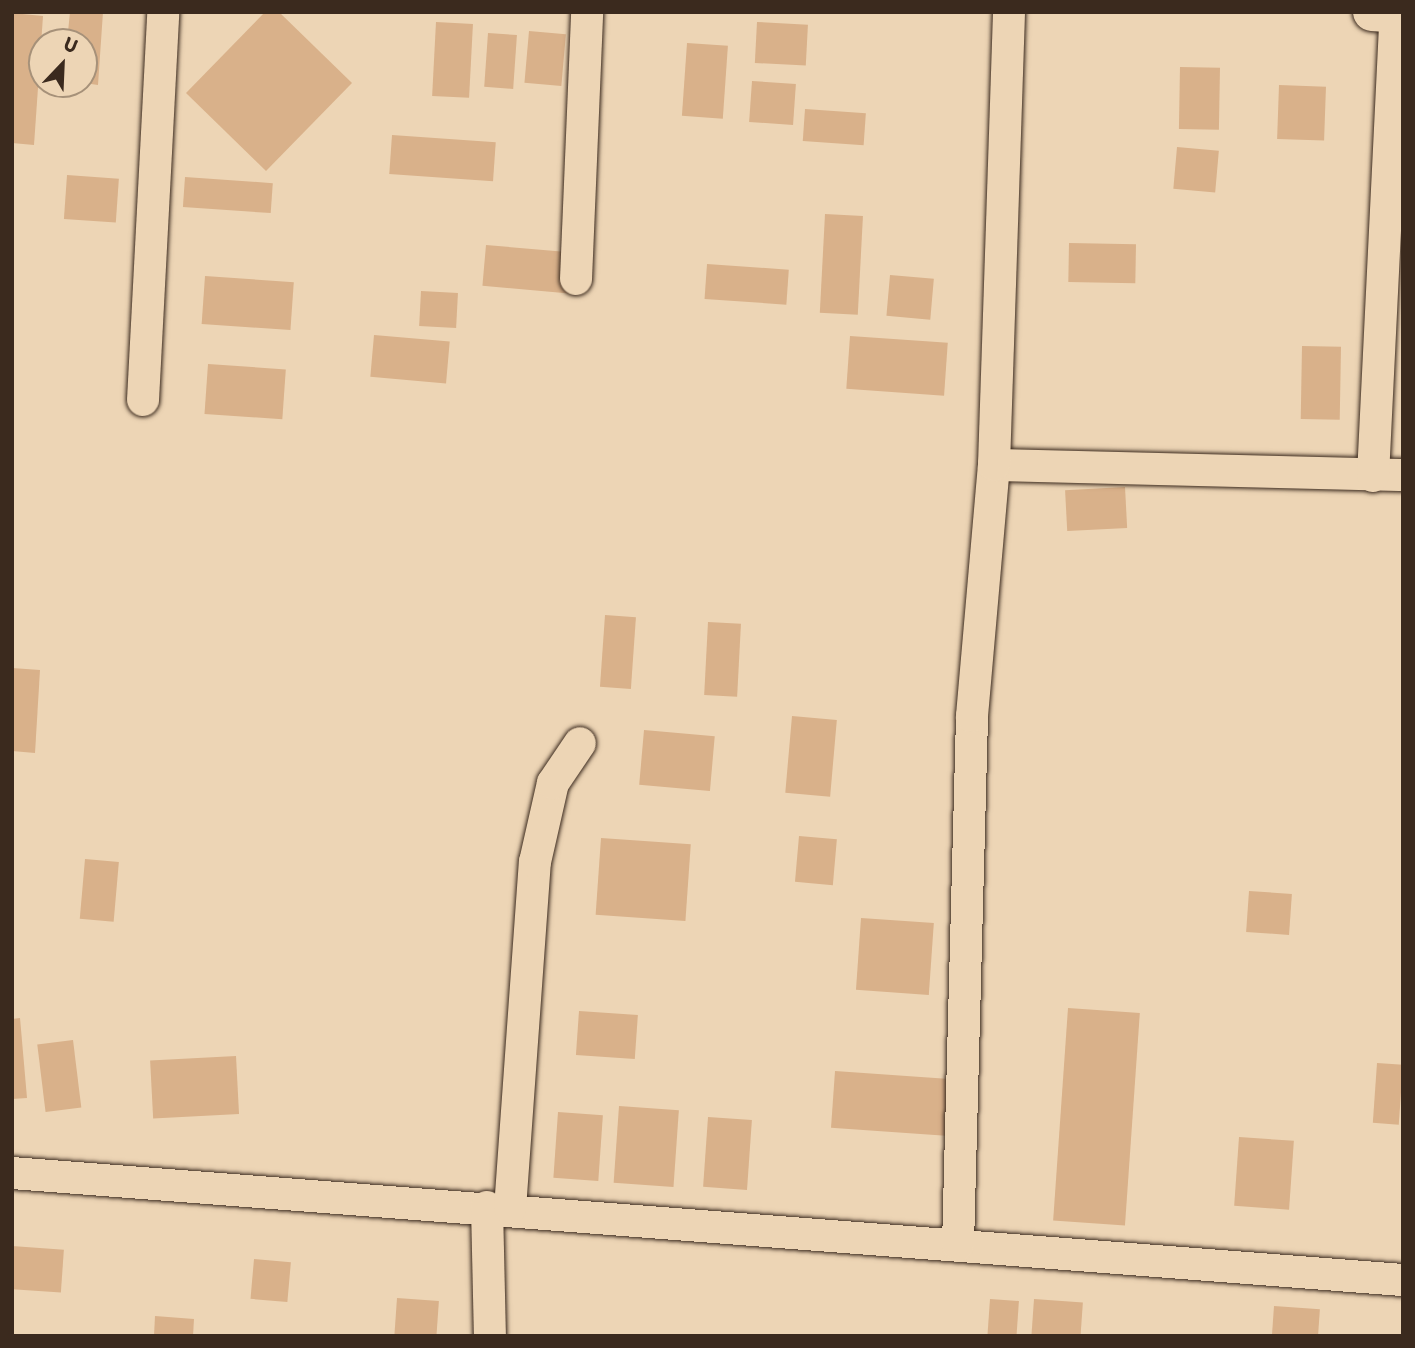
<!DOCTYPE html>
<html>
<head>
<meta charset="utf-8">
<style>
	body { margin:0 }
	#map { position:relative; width:1415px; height:1348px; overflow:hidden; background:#edd5b5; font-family:"Shantell Sans",sans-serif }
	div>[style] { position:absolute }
	.building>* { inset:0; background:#d9b18a; transform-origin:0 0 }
	.roads { filter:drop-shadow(0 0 2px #3b2a1e) drop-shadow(0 0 2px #3b2a1e) }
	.street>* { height:32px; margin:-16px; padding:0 16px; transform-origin:16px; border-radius:16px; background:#edd5b5 }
	.secondary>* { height:38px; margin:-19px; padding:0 19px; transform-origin:19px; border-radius:19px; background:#edd5b5 }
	span { translate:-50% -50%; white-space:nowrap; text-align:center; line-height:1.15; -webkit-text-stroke:7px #edd5b5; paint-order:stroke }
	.frame { position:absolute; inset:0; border:14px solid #3b2a1e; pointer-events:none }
	.north { position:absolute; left:28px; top:28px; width:70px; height:70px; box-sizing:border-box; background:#edd5b5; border:2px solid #a69179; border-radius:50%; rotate:23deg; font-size:19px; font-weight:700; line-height:28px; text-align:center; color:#3b2a1e }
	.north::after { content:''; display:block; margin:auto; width:24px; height:32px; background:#3b2a1e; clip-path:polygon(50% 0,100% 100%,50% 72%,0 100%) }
</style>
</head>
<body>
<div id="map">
	<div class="building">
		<div style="clip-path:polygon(70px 12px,103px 12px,98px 85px,84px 83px,84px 42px,67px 42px)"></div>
		<div style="clip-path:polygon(265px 12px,279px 12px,352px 83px,266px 171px,186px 93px)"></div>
		<div style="clip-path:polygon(12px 13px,43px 16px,34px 145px,12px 143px)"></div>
		<div style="left:436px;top:22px;width:37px;height:74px;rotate:3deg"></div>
		<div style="left:757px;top:22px;width:51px;height:41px;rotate:3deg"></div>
		<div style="left:529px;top:31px;width:37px;height:52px;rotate:5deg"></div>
		<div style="left:488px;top:33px;width:29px;height:54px;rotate:4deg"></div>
		<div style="left:687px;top:43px;width:41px;height:73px;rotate:4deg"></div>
		<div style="left:1180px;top:67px;width:40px;height:62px;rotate:1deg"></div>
		<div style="left:752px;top:81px;width:44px;height:41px;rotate:4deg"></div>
		<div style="left:1279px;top:85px;width:47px;height:54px;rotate:2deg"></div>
		<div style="left:805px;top:109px;width:61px;height:32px;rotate:4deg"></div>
		<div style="left:392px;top:135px;width:104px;height:39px;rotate:4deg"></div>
		<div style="left:1177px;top:147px;width:42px;height:42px;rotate:5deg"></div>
		<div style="left:67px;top:175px;width:52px;height:44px;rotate:4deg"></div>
		<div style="left:185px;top:177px;width:88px;height:30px;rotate:4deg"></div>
		<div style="left:825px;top:214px;width:38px;height:99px;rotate:3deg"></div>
		<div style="left:1069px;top:243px;width:67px;height:39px;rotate:1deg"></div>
		<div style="left:486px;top:245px;width:87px;height:41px;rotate:5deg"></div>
		<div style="left:707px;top:264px;width:82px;height:35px;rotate:4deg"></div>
		<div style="left:890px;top:275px;width:44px;height:41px;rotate:5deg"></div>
		<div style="left:205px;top:276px;width:89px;height:48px;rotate:4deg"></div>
		<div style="left:421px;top:291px;width:37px;height:35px;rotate:3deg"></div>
		<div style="left:374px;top:335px;width:76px;height:42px;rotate:5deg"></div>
		<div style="left:850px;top:336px;width:98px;height:53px;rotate:4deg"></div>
		<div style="left:1302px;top:346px;width:39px;height:73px;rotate:1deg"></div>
		<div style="left:208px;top:364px;width:78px;height:50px;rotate:4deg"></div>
		<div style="left:1125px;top:487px;width:41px;height:60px;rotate:87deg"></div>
		<div style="left:605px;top:615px;width:31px;height:72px;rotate:4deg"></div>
		<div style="left:708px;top:622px;width:33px;height:73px;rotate:3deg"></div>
		<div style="clip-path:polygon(12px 668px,40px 670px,35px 753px,12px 751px)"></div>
		<div style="left:792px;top:716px;width:45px;height:77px;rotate:5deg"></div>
		<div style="left:644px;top:730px;width:71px;height:55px;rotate:5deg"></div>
		<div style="left:799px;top:836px;width:38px;height:46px;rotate:5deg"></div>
		<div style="left:601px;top:838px;width:90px;height:77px;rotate:4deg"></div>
		<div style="left:85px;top:859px;width:34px;height:60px;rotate:5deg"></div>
		<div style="left:1249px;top:891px;width:43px;height:41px;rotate:4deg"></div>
		<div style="left:861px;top:918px;width:73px;height:72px;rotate:4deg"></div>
		<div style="left:1068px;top:1008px;width:72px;height:213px;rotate:4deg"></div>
		<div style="left:579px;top:1011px;width:59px;height:44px;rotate:4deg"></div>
		<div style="clip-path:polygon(20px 1018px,27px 1098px,12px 1099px,12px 1019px)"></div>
		<div style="left:73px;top:1040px;width:68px;height:36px;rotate:83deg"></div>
		<div style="left:236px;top:1056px;width:58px;height:86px;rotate:87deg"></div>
		<div style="left:1377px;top:1063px;width:26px;height:60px;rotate:4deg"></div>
		<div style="left:835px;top:1071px;width:122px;height:57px;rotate:4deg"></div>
		<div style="left:619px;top:1106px;width:60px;height:77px;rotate:4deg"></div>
		<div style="left:558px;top:1112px;width:45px;height:66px;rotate:4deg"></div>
		<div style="left:708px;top:1117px;width:44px;height:70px;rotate:4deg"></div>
		<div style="left:1239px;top:1137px;width:55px;height:69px;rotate:4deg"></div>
		<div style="left:12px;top:1246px;width:52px;height:43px;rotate:4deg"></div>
		<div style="left:254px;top:1259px;width:37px;height:40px;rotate:5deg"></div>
		<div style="left:397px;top:1298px;width:42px;height:38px;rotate:4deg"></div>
		<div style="left:990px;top:1299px;width:29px;height:37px;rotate:4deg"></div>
		<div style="left:1034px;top:1299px;width:49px;height:36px;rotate:4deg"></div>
		<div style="left:1274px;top:1306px;width:46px;height:30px;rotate:4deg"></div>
		<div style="clip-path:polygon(155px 1316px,194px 1319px,193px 1336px,154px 1336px)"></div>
	</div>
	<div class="roads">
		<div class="street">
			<div style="left:576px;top:279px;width:267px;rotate:-87.6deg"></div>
			<div style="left:143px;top:400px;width:389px;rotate:-87deg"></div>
			<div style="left:994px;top:465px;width:409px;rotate:1.4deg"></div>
			<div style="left:1373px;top:476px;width:465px;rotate:-87.2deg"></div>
			<div style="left:12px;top:1173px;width:1395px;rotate:4.4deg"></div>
			<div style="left:487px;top:1207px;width:129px;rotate:88.7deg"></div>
			<div style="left:510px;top:1209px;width:348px;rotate:-85.9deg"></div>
			<div style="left:535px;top:862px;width:81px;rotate:-77.2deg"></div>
			<div style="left:553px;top:783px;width:48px;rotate:-56deg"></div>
			<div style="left:958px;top:1245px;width:529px;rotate:-88.48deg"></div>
			<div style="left:972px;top:716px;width:252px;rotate:-85deg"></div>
			<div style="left:994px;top:465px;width:453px;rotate:-88.1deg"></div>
		</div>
		<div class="secondary">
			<div style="left:1372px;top:12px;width:31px;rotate:4deg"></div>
		</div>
	</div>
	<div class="frame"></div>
	<div class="north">U</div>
</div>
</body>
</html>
